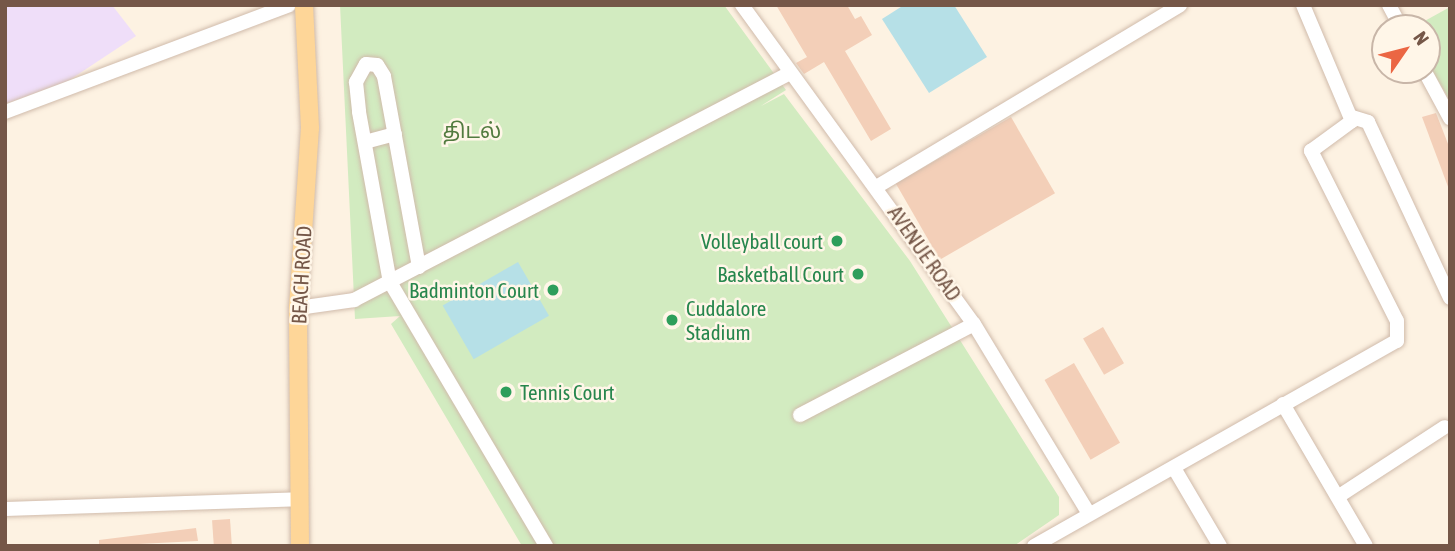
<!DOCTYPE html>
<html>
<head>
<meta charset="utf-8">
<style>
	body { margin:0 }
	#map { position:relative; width:1455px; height:551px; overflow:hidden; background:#fdf2e2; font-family:"Asap Condensed","Noto Sans Tamil",sans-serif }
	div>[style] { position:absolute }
	.education>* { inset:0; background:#efdef9 }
	.green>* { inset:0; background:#d2ebc0 }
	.water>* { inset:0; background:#b6e0e7; transform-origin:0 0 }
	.building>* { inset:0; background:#f3cfb8; transform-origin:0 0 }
	.roads { filter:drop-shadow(0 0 2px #d0bbab) drop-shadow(0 0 2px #d0bbab) }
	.minor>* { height:14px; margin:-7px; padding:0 7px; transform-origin:7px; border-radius:7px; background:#fff }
	.major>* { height:18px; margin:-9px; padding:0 9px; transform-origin:9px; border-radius:9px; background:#fed698 }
	.dots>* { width:19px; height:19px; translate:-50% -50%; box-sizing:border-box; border:4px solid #fff6e8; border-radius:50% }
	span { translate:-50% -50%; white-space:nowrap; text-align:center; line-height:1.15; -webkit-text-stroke:5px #fff6e8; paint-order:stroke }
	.park-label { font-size:21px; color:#527b3f }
	.leisure-label { font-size:21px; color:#27864d }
	.right { translate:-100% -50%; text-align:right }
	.left { translate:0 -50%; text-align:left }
	.street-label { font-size:21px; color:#755748 }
	.frame { position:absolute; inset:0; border:7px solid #755748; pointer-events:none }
	.north { position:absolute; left:1371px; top:14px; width:70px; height:70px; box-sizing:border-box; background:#fff6e8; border:2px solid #c8b6a8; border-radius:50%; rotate:55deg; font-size:19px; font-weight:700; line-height:28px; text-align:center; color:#755748 }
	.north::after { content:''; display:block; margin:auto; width:24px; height:32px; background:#eb6643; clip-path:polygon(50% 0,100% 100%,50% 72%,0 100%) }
</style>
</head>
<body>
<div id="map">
	<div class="education">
		<div style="clip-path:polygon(5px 5px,112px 5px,136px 36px,68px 81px,5px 104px)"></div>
	</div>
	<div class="green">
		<div style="clip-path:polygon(340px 5px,724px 5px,786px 90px,761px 106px,784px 94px,910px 261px,1059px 497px,1059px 515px,1014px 546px,522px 546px,391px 324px,400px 316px,355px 319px)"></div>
		<div style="clip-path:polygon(1450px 7px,1450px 101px,1427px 61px,1427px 28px,1412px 28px)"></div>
	</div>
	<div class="water">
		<div style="clip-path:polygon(904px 5px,954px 5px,987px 57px,929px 93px,882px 19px)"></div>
		<div style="left:518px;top:262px;width:62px;height:87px;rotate:60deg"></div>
	</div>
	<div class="building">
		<div style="clip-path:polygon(776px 5px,847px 5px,855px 19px,861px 16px,872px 35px,845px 51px,891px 129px,871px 141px,824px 62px,804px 74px,796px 63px,807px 57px)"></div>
		<div style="clip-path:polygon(1436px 113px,1450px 149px,1450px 192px,1422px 117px)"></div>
		<div style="left:1011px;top:117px;width:88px;height:133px;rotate:60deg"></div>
		<div style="left:1103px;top:327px;width:42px;height:23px;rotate:60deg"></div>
		<div style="left:1074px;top:363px;width:92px;height:34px;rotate:60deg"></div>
		<div style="left:230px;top:519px;width:27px;height:18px;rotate:86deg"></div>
		<div style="clip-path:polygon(196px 528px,198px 541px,99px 546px,99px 540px)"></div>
	</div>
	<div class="roads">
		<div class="minor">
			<div style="left:742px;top:5px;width:394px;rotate:54deg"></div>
			<div style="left:974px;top:324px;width:222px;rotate:58.8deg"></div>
			<div style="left:1389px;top:5px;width:26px;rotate:62deg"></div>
			<div style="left:1424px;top:70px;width:55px;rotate:61.6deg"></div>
			<div style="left:5px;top:112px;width:303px;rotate:-20.6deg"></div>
			<div style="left:1352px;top:117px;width:17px;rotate:17deg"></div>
			<div style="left:1368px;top:122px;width:194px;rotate:65deg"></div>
			<div style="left:365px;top:142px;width:31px;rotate:-15deg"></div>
			<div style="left:878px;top:186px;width:352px;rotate:-30.9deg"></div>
			<div style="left:419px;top:267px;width:194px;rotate:-100.4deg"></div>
			<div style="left:384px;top:76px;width:13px;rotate:-122deg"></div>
			<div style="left:377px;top:65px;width:11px;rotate:-175deg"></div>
			<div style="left:366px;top:64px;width:21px;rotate:119deg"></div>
			<div style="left:356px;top:82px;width:30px;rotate:84deg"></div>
			<div style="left:359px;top:112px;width:173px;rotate:79.7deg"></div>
			<div style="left:390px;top:282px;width:307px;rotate:59.4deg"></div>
			<div style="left:298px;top:308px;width:57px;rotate:-8.1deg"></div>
			<div style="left:354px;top:300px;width:490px;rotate:-27.5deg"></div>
			<div style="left:1283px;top:404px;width:164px;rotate:59.7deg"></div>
			<div style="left:800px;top:415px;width:196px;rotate:-27.6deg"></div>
			<div style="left:1174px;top:468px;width:91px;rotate:59.5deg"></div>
			<div style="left:1339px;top:496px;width:126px;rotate:-33.1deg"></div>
			<div style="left:5px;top:509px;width:294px;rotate:-1.9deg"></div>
			<div style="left:1034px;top:546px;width:417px;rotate:-29.5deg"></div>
			<div style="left:1397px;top:341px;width:20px;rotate:-90deg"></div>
			<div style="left:1397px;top:321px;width:191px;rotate:-116.8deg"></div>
			<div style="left:1311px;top:151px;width:51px;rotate:-36.2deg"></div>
			<div style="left:1352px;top:121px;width:126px;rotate:-112.9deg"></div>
		</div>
		<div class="major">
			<div style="left:300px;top:546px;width:238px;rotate:-90.5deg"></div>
			<div style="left:298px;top:308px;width:180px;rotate:-86.2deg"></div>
			<div style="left:310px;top:128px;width:123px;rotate:-92.8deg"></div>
		</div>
	</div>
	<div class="dots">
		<div style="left:837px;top:241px;background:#2e9e5b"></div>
		<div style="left:858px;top:274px;background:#2e9e5b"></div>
		<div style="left:553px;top:290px;background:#2e9e5b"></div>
		<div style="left:672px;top:320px;background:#2e9e5b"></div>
		<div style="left:506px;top:392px;background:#2e9e5b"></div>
	</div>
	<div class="park-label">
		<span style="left:472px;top:130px">திடல்</span>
	</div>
	<div class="leisure-label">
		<span class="right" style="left:823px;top:241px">Volleyball court</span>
		<span class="right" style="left:844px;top:274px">Basketball Court</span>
		<span class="right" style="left:539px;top:290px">Badminton Court</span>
		<span class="left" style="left:686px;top:320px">Cuddalore<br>Stadium</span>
		<span class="left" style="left:520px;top:392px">Tennis Court</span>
	</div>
	<div class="street-label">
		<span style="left:925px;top:253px;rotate:55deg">AVENUE ROAD</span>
		<span style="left:301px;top:275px;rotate:-87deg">BEACH ROAD</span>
	</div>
	<div class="frame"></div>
	<div class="north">N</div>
</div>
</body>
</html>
